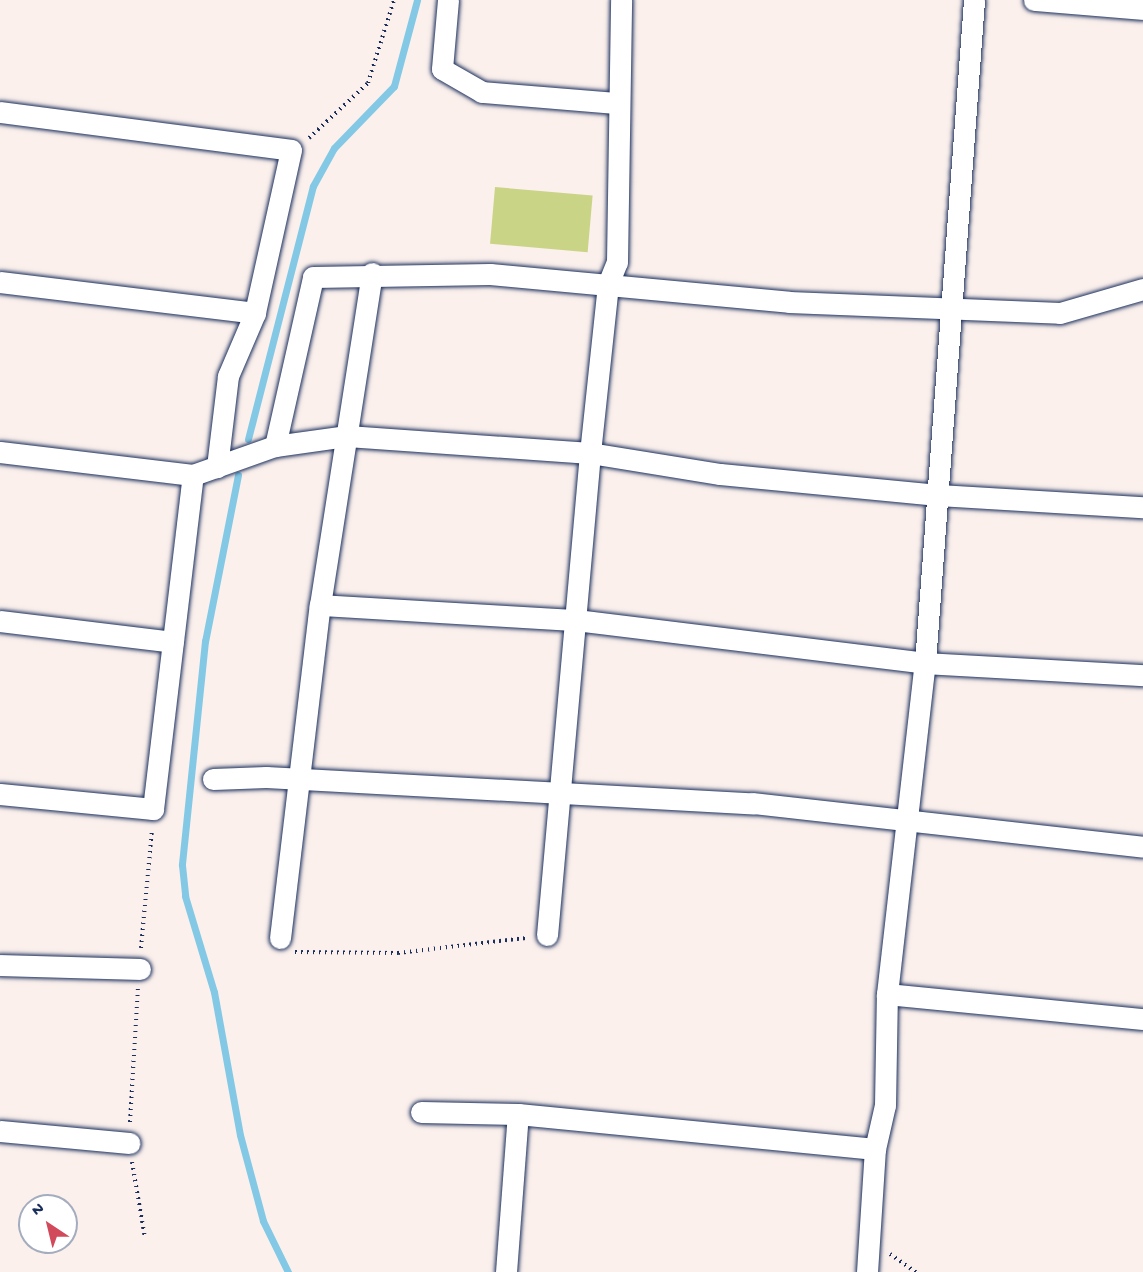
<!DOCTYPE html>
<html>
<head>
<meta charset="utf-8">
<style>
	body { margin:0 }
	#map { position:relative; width:1143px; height:1272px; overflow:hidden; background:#fbf0ec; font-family:"Gochi Hand",sans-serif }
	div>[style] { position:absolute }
	.green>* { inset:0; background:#cad487; transform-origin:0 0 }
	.stream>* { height:7px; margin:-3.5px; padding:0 3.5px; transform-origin:3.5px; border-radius:3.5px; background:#83c9e5 }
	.path>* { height:4px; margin-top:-2px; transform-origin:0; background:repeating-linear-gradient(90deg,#1b2f5e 0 1.5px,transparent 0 6px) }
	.roads { filter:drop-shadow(0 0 2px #1b2f5e) drop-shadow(0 0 2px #1b2f5e) }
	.minor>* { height:21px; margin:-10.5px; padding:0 10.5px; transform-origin:10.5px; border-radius:10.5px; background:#fff }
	span { translate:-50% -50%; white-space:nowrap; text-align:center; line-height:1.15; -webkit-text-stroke:6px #fff; paint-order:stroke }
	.north { position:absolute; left:18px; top:1194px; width:60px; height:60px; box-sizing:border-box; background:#fff; border:2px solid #a4acbf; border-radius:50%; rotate:325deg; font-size:16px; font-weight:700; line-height:24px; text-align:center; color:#1b2f5e }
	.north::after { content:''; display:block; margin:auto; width:21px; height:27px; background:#d1495b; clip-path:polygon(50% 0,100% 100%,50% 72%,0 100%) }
</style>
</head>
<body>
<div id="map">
	<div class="green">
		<div style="left:495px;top:187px;width:98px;height:57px;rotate:5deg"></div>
	</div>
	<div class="stream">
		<div style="left:248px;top:439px;width:261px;rotate:-75.6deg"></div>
		<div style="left:313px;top:186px;width:43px;rotate:-61.1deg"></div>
		<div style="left:334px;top:148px;width:86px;rotate:-45.9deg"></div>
		<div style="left:394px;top:86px;width:89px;rotate:-75deg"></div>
		<div style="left:238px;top:475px;width:169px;rotate:101.2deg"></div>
		<div style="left:205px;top:641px;width:225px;rotate:95.9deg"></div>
		<div style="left:182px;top:865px;width:31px;rotate:84deg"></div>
		<div style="left:185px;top:896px;width:100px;rotate:73.2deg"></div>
		<div style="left:214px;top:992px;width:145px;rotate:79.7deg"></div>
		<div style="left:240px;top:1135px;width:89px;rotate:75deg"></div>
		<div style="left:263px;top:1221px;width:57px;rotate:63.9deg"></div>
	</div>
	<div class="path">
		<div style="left:309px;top:138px;width:81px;rotate:-43deg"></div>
		<div style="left:368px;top:83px;width:87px;rotate:-72.6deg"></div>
		<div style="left:141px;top:948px;width:119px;rotate:-84.7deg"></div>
		<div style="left:295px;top:952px;width:103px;rotate:0.6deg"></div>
		<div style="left:398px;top:953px;width:129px;rotate:-6.7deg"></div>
		<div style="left:130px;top:1122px;width:134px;rotate:-86.6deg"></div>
		<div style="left:132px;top:1162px;width:77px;rotate:80.3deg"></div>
		<div style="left:890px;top:1254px;width:32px;rotate:35deg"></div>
	</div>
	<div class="roads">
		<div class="minor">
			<div style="left:448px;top:0;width:69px;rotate:95deg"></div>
			<div style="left:442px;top:69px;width:46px;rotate:29.9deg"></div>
			<div style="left:482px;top:92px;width:133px;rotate:4.7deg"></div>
			<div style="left:1034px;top:0;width:109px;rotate:4.7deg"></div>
			<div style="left:0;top:112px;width:293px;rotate:7.4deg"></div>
			<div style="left:291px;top:150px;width:167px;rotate:102.5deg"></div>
			<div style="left:255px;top:313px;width:69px;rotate:113.2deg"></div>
			<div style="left:228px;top:376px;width:92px;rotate:96.9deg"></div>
			<div style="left:0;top:282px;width:257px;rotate:6.9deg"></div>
			<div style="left:275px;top:446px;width:173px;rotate:-77.3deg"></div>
			<div style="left:313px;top:277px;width:177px;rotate:-1deg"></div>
			<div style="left:490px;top:274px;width:300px;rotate:5.3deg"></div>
			<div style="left:789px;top:302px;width:271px;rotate:2.3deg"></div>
			<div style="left:1060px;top:313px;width:86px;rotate:-16.1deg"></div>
			<div style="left:0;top:452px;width:194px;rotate:6.8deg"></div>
			<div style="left:193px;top:475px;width:87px;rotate:-19.5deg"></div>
			<div style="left:275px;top:446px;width:73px;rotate:-7.9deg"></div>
			<div style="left:347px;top:436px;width:244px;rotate:4deg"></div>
			<div style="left:590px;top:453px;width:132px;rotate:9.2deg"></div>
			<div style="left:720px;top:474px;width:219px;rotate:5.5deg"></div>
			<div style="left:938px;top:495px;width:205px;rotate:3.4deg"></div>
			<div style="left:320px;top:605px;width:256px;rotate:3.4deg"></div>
			<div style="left:576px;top:620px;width:352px;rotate:7deg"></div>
			<div style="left:925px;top:663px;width:218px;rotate:3.2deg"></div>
			<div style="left:0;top:621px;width:174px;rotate:6.9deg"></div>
			<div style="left:213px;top:779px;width:53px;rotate:-2.2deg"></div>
			<div style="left:266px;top:777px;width:488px;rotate:3.1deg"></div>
			<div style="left:753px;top:803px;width:392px;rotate:6.4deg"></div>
			<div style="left:0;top:794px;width:154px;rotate:5.6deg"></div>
			<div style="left:153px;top:809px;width:336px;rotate:-83.2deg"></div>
			<div style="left:547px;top:935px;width:484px;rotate:-84.9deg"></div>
			<div style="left:590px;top:453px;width:170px;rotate:-83.9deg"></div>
			<div style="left:608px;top:284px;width:24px;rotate:-68deg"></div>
			<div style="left:617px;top:262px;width:262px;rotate:-89.1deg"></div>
			<div style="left:280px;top:938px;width:335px;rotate:-83.2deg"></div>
			<div style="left:320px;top:605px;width:336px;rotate:-81.1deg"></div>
			<div style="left:0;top:965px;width:140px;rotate:1.6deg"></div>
			<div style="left:887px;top:994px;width:257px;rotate:5.6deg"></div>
			<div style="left:421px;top:1112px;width:97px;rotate:1.2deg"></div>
			<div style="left:518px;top:1114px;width:359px;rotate:5.6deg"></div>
			<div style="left:0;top:1131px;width:130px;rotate:5.3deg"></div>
			<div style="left:506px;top:1272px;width:158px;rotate:-85.7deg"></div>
			<div style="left:867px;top:1272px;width:123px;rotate:-86.3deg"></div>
			<div style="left:875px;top:1149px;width:45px;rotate:-77.2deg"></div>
			<div style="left:885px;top:1105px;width:111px;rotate:-89deg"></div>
			<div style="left:887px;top:994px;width:333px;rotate:-83.5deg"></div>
			<div style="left:925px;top:663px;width:665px;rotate:-85.77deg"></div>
		</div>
	</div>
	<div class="north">N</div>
</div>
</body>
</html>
